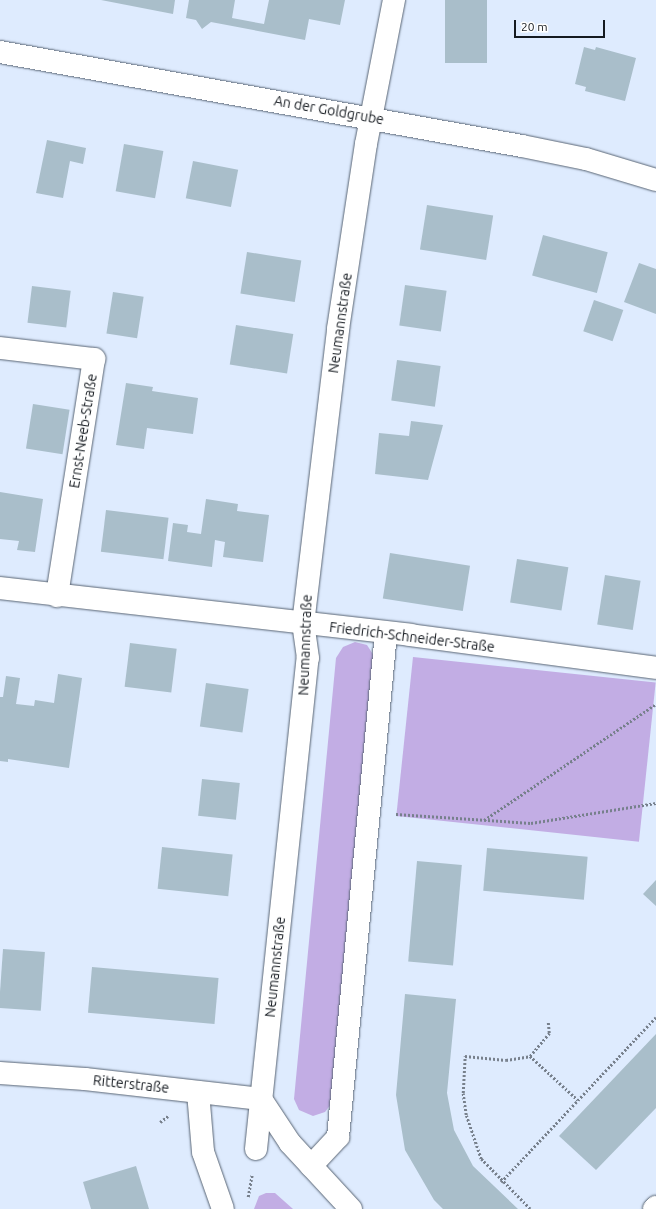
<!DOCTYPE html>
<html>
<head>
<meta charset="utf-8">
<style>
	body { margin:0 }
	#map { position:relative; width:656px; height:1209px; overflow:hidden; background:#deebfe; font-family:Ubuntu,sans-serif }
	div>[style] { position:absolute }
	.green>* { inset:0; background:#c2ade4; transform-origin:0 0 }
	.building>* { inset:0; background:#a9beca; transform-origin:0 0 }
	.path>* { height:2.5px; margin-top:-1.25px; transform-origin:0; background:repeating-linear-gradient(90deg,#77808c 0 2px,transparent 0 4px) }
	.roads { filter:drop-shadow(0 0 1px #596574) drop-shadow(0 0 1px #596574) }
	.street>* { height:22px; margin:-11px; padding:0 11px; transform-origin:11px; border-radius:11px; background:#fff }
	.secondary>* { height:22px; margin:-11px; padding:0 11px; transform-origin:11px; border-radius:11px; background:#fff }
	span { translate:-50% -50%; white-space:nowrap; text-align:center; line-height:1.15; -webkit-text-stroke:4px #fff; paint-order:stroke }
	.street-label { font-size:14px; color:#151a20 }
	.scale { position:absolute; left:514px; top:20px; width:91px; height:18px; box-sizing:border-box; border:2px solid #151a20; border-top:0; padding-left:5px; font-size:12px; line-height:14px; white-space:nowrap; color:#151a20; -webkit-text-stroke:3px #fff; paint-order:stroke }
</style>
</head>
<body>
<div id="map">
	<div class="green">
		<div style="clip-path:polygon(355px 642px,367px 645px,374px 656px,332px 1103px,325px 1112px,313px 1116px,299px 1110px,294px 1099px,336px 658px,343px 647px)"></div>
		<div style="left:413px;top:657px;width:244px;height:160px;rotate:6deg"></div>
		<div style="clip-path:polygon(266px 1193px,275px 1193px,293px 1209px,254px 1209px,259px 1196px)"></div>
	</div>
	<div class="building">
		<div style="clip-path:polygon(101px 0,175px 0,173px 14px)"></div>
		<div style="clip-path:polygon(189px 0,235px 0,232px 18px,264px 24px,269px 0,345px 0,340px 25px,309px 19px,305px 40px,211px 22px,202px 29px,196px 20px,186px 18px)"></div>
		<div style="left:445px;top:0;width:42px;height:63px"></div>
		<div style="clip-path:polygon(584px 47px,595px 50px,596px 47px,636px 58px,625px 101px,585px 91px,586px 87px,575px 84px)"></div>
		<div style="clip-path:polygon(47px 140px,86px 148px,83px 164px,70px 161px,63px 198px,36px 193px)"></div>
		<div style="left:124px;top:144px;width:40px;height:48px;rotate:10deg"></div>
		<div style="left:193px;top:161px;width:46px;height:38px;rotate:11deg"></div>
		<div style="left:427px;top:205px;width:67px;height:45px;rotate:9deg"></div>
		<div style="left:543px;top:235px;width:67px;height:42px;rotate:15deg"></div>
		<div style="left:247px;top:252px;width:55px;height:42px;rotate:9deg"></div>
		<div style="clip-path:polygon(639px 263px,656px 269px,656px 314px,624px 302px)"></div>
		<div style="left:405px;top:285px;width:42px;height:41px;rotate:8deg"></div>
		<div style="left:32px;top:286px;width:39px;height:37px;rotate:7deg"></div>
		<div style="left:113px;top:292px;width:31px;height:42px;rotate:9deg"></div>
		<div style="left:594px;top:300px;width:31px;height:33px;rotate:19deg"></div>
		<div style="left:236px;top:325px;width:58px;height:40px;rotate:9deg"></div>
		<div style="left:397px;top:360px;width:44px;height:41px;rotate:8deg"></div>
		<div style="clip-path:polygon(126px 383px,153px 387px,152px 391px,198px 398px,193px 434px,147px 428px,144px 449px,116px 445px)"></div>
		<div style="left:33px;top:404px;width:37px;height:45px;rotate:9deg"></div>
		<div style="clip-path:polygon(411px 421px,443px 425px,428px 480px,375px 474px,379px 433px,409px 436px)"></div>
		<div style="clip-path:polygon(0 492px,43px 499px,35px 552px,17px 550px,19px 541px,0 539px)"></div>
		<div style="clip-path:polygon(206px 499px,238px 504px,237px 511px,269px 515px,263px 562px,223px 557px,225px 542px,215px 540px,212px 567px,168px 561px,173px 523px,188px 525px,187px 532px,201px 534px)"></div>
		<div style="left:106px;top:510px;width:63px;height:42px;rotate:7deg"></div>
		<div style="left:390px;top:553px;width:81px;height:46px;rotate:9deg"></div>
		<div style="left:517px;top:559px;width:52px;height:44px;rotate:9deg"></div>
		<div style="left:605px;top:575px;width:36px;height:50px;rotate:9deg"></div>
		<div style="left:130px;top:643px;width:47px;height:44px;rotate:7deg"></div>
		<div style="clip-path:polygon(58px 674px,82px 678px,69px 768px,8px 759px,8px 762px,0 761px,0 697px,3px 697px,6px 676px,20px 678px,16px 704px,34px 706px,35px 700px,54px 703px)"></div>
		<div style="left:206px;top:683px;width:43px;height:44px;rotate:8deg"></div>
		<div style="left:202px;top:779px;width:38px;height:37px;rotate:6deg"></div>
		<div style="left:162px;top:847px;width:71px;height:42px;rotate:6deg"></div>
		<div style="left:487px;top:848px;width:101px;height:43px;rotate:5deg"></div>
		<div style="left:417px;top:861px;width:45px;height:101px;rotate:5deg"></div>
		<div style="clip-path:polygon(656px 880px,656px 906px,643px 894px)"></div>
		<div style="left:3px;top:949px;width:42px;height:59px;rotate:4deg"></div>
		<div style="left:92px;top:967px;width:127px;height:46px;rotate:5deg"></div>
		<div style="clip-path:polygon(405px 994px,456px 999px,447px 1093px,454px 1130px,473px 1166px,518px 1209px,443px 1209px,434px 1200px,405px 1150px,396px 1095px)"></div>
		<div style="clip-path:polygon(656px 1034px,656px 1108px,596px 1170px,559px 1136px)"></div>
		<div style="clip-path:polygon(136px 1166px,149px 1209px,91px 1209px,83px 1182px)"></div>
	</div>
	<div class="path">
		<div style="left:396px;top:814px;width:135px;rotate:3.8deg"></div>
		<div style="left:531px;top:823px;width:127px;rotate:-9.1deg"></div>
		<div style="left:484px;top:820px;width:207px;rotate:-34deg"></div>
		<div style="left:530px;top:1056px;width:65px;rotate:42.5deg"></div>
		<div style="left:160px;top:1122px;width:10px;rotate:-37deg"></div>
		<div style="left:501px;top:1182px;width:226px;rotate:-46.8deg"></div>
		<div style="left:248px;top:1197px;width:23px;rotate:-80deg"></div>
		<div style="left:530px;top:1209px;width:70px;rotate:-134.4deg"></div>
		<div style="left:481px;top:1159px;width:46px;rotate:-108.8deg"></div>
		<div style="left:466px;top:1115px;width:22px;rotate:-98deg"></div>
		<div style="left:463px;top:1093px;width:37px;rotate:-87deg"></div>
		<div style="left:465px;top:1056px;width:41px;rotate:5.6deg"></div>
		<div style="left:506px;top:1060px;width:24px;rotate:-9deg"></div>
		<div style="left:530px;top:1056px;width:30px;rotate:-50deg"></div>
		<div style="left:549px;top:1033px;width:12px;rotate:-95deg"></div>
	</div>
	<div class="roads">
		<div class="street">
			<div style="left:0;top:348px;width:95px;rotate:6.7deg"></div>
			<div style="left:94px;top:359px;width:240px;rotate:98.9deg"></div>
			<div style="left:0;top:588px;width:413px;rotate:6.5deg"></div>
			<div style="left:410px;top:635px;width:248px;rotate:7.6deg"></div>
			<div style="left:0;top:1073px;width:85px;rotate:4deg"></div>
			<div style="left:85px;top:1079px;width:177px;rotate:6.5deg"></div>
			<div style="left:261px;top:1099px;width:53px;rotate:56.6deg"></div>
			<div style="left:290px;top:1143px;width:90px;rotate:47.3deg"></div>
			<div style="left:198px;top:1092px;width:60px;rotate:85.2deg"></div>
			<div style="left:203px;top:1152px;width:60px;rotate:70.7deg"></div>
			<div style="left:256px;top:1149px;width:494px;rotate:-84deg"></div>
			<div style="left:308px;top:658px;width:34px;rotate:-98deg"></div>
			<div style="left:303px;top:624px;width:297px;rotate:-83.2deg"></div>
			<div style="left:338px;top:329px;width:187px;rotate:-81.4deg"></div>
			<div style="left:366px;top:144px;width:147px;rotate:-79deg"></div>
			<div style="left:311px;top:1166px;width:40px;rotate:-47deg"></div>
			<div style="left:338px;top:1137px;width:506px;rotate:-84.56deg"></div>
			<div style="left:654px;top:1209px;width:3px;rotate:-45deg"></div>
		</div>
		<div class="secondary">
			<div style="left:0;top:52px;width:530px;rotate:10.21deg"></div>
			<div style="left:522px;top:146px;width:65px;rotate:11.5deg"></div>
			<div style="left:586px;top:159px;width:73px;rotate:16.7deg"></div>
		</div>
	</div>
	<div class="street-label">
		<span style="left:329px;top:110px;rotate:10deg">An der Goldgrube</span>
		<span style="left:340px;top:323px;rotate:-82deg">Neumannstraße</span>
		<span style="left:83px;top:431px;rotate:-81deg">Ernst-Neeb-Straße</span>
		<span style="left:412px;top:637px;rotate:7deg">Friedrich-Schneider-Straße</span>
		<span style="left:305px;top:645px;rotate:-88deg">Neumannstraße</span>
		<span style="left:275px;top:967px;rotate:-84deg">Neumannstraße</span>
		<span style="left:131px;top:1084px;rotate:6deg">Ritterstraße</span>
	</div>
	<div class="scale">20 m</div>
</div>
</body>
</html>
